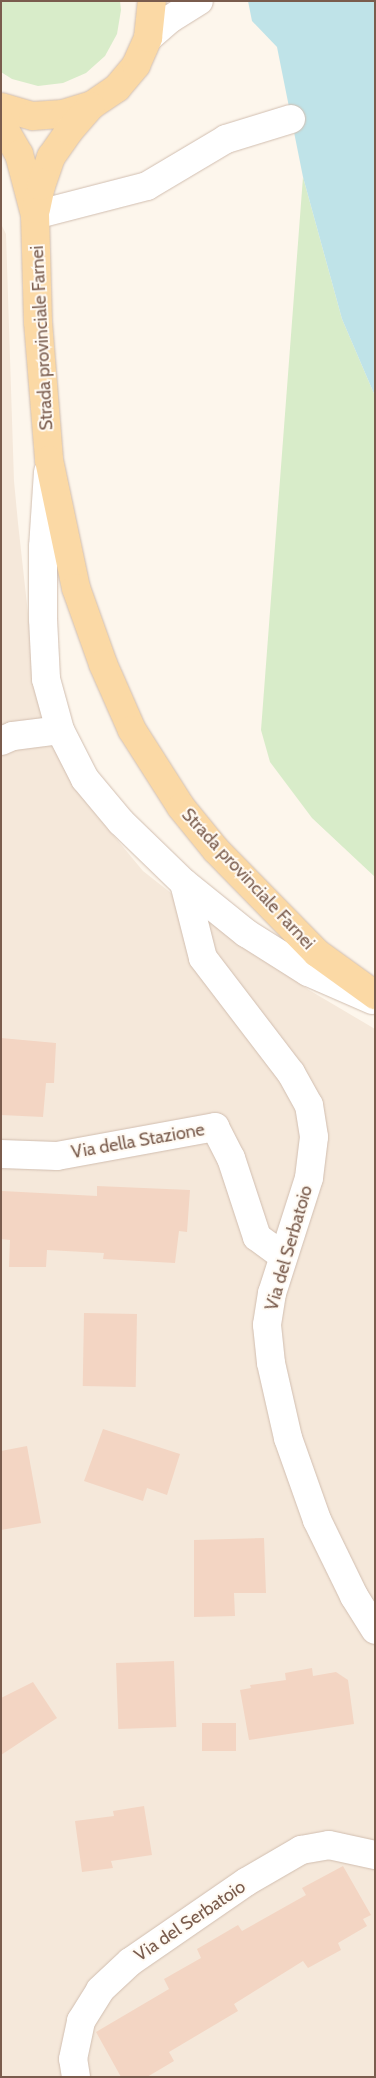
<!DOCTYPE html>
<html>
<head>
<meta charset="utf-8">
<style>
	body { margin:0 }
	#map { position:relative; width:376px; height:2078px; overflow:hidden; background:#fdf6ec; font-family:Cabin,sans-serif }
	div>[style] { position:absolute }
	.residential>* { inset:0; background:#f5e8da }
	.green>* { inset:0; background:#d8ecc9 }
	.water>* { inset:0; background:#bfe3e8 }
	.building>* { inset:0; background:#f3d5c3; transform-origin:0 0 }
	.roads { filter:drop-shadow(0 0 1px #d1beb0) drop-shadow(0 0 1px #d1beb0) }
	.minor>* { height:28px; margin:-14px; padding:0 14px; transform-origin:14px; border-radius:14px; background:#fff }
	.major>* { height:28px; margin:-14px; padding:0 14px; transform-origin:14px; border-radius:14px; background:#fbd9a5 }
	span { translate:-50% -50%; white-space:nowrap; text-align:center; line-height:1.15; -webkit-text-stroke:4px #fffaf3; paint-order:stroke }
	.street-label { font-size:18px; color:#7a5c4d }
	.frame { position:absolute; inset:0; border:2px solid #7a5c4d; pointer-events:none }
</style>
</head>
<body>
<div id="map">
	<div class="residential">
		<div style="clip-path:polygon(1px 224px,6px 234px,14px 481px,18px 523px,34px 668px,55px 750px,84px 800px,143px 871px,199px 915px,309px 990px,375px 1029px,375px 2077px,1px 2077px)"></div>
	</div>
	<div class="green">
		<div style="clip-path:polygon(1px 1px,120px 1px,121px 10px,117px 34px,105px 56px,86px 73px,63px 83px,38px 86px,12px 79px,1px 72px)"></div>
		<div style="clip-path:polygon(303px 177px,342px 319px,375px 396px,375px 877px,312px 818px,270px 762px,261px 730px)"></div>
	</div>
	<div class="water">
		<div style="clip-path:polygon(248px 1px,375px 1px,375px 396px,342px 319px,303px 177px,277px 47px,252px 21px)"></div>
	</div>
	<div class="building">
		<div style="clip-path:polygon(1px 1038px,56px 1043px,54px 1083px,46px 1083px,43px 1117px,1px 1115px)"></div>
		<div style="clip-path:polygon(97px 1186px,190px 1190px,187px 1232px,179px 1231px,175px 1263px,103px 1259px,104px 1253px,47px 1250px,46px 1267px,9px 1267px,10px 1240px,1px 1239px,2px 1191px,97px 1196px)"></div>
		<div style="left:84px;top:1313px;width:53px;height:73px;rotate:1deg"></div>
		<div style="clip-path:polygon(103px 1429px,180px 1454px,167px 1495px,147px 1488px,143px 1501px,84px 1481px)"></div>
		<div style="clip-path:polygon(27px 1446px,41px 1523px,1px 1530px,1px 1451px)"></div>
		<div style="clip-path:polygon(264px 1538px,266px 1593px,234px 1593px,235px 1616px,194px 1617px,194px 1540px)"></div>
		<div style="left:174px;top:1661px;width:66px;height:58px;rotate:88deg"></div>
		<div style="clip-path:polygon(312px 1668px,313px 1676px,336px 1672px,348px 1680px,354px 1724px,249px 1740px,240px 1690px,251px 1688px,250px 1685px,286px 1680px,285px 1673px)"></div>
		<div style="clip-path:polygon(33px 1682px,57px 1718px,1px 1755px,1px 1698px)"></div>
		<div style="left:202px;top:1723px;width:34px;height:28px"></div>
		<div style="clip-path:polygon(144px 1806px,152px 1855px,111px 1861px,113px 1868px,82px 1872px,75px 1821px,114px 1816px,113px 1811px)"></div>
		<div style="clip-path:polygon(343px 1866px,371px 1915px,363px 1919px,367px 1926px,338px 1943px,341px 1950px,308px 1968px,303px 1961px,234px 2004px,238px 2011px,169px 2052px,174px 2061px,147px 2077px,121px 2077px,96px 2032px,169px 1989px,164px 1979px,201px 1958px,197px 1949px,238px 1925px,242px 1931px,306px 1895px,302px 1888px)"></div>
	</div>
	<div class="roads">
		<div class="minor">
			<div style="left:148px;top:38px;width:29px;rotate:-41deg"></div>
			<div style="left:170px;top:19px;width:34px;rotate:-32deg"></div>
			<div style="left:35px;top:215px;width:116px;rotate:-14.5deg"></div>
			<div style="left:147px;top:186px;width:92px;rotate:-30.7deg"></div>
			<div style="left:226px;top:139px;width:68px;rotate:-17.1deg"></div>
			<div style="left:48px;top:472px;width:75px;rotate:93.8deg"></div>
			<div style="left:43px;top:547px;width:72px;rotate:90deg"></div>
			<div style="left:43px;top:619px;width:60px;rotate:87.1deg"></div>
			<div style="left:46px;top:679px;width:53px;rotate:74.6deg"></div>
			<div style="left:60px;top:730px;width:55px;rotate:63deg"></div>
			<div style="left:85px;top:779px;width:56px;rotate:50.1deg"></div>
			<div style="left:121px;top:822px;width:88px;rotate:44.1deg"></div>
			<div style="left:184px;top:883px;width:80px;rotate:38.9deg"></div>
			<div style="left:246px;top:933px;width:73px;rotate:32.2deg"></div>
			<div style="left:308px;top:972px;width:70px;rotate:23.6deg"></div>
			<div style="left:1px;top:741px;width:13px;rotate:-23deg"></div>
			<div style="left:13px;top:736px;width:47px;rotate:-7.3deg"></div>
			<div style="left:184px;top:883px;width:77px;rotate:75.8deg"></div>
			<div style="left:203px;top:958px;width:145px;rotate:52.6deg"></div>
			<div style="left:291px;top:1073px;width:37px;rotate:61deg"></div>
			<div style="left:309px;top:1105px;width:32px;rotate:81deg"></div>
			<div style="left:314px;top:1137px;width:41px;rotate:97deg"></div>
			<div style="left:309px;top:1178px;width:121px;rotate:107.8deg"></div>
			<div style="left:272px;top:1293px;width:32px;rotate:99deg"></div>
			<div style="left:267px;top:1325px;width:38px;rotate:84deg"></div>
			<div style="left:271px;top:1363px;width:77px;rotate:77.2deg"></div>
			<div style="left:288px;top:1438px;width:87px;rotate:70.5deg"></div>
			<div style="left:317px;top:1520px;width:85px;rotate:64deg"></div>
			<div style="left:354px;top:1596px;width:40px;rotate:58deg"></div>
			<div style="left:1px;top:1154px;width:56px;rotate:2deg"></div>
			<div style="left:57px;top:1156px;width:161px;rotate:-10.4deg"></div>
			<div style="left:215px;top:1127px;width:35px;rotate:63deg"></div>
			<div style="left:231px;top:1158px;width:83px;rotate:71.8deg"></div>
			<div style="left:257px;top:1237px;width:32px;rotate:36deg"></div>
			<div style="left:76px;top:2077px;width:18px;rotate:-99deg"></div>
			<div style="left:73px;top:2059px;width:39px;rotate:-78deg"></div>
			<div style="left:81px;top:2021px;width:36px;rotate:-58deg"></div>
			<div style="left:100px;top:1990px;width:41px;rotate:-43deg"></div>
			<div style="left:130px;top:1962px;width:141px;rotate:-34.6deg"></div>
			<div style="left:246px;top:1882px;width:64px;rotate:-30.2deg"></div>
			<div style="left:301px;top:1850px;width:28px;rotate:-10deg"></div>
			<div style="left:329px;top:1845px;width:47px;rotate:12.3deg"></div>
		</div>
		<div class="major">
			<div style="left:1px;top:107px;width:33px;rotate:16deg"></div>
			<div style="left:33px;top:116px;width:30px;rotate:-4deg"></div>
			<div style="left:63px;top:114px;width:30px;rotate:-17deg"></div>
			<div style="left:92px;top:105px;width:30px;rotate:-34deg"></div>
			<div style="left:117px;top:88px;width:30px;rotate:-50deg"></div>
			<div style="left:136px;top:65px;width:30px;rotate:-66deg"></div>
			<div style="left:148px;top:38px;width:37px;rotate:-84deg"></div>
			<div style="left:1px;top:123px;width:36px;rotate:60deg"></div>
			<div style="left:19px;top:154px;width:63px;rotate:75.3deg"></div>
			<div style="left:35px;top:215px;width:107px;rotate:88.4deg"></div>
			<div style="left:38px;top:322px;width:138px;rotate:85.4deg"></div>
			<div style="left:49px;top:460px;width:131px;rotate:78.1deg"></div>
			<div style="left:76px;top:588px;width:81px;rotate:70.4deg"></div>
			<div style="left:103px;top:664px;width:72px;rotate:66.3deg"></div>
			<div style="left:132px;top:730px;width:91px;rotate:57.5deg"></div>
			<div style="left:181px;top:807px;width:55px;rotate:50.9deg"></div>
			<div style="left:216px;top:850px;width:144px;rotate:45.6deg"></div>
			<div style="left:317px;top:953px;width:72px;rotate:35.9deg"></div>
			<div style="left:36px;top:209px;width:24px;rotate:-78deg"></div>
			<div style="left:41px;top:186px;width:31px;rotate:-71deg"></div>
			<div style="left:51px;top:157px;width:32px;rotate:-55deg"></div>
			<div style="left:69px;top:131px;width:33px;rotate:-49deg"></div>
		</div>
	</div>
	<div class="street-label">
		<span style="left:42px;top:338px;rotate:-93deg">Strada provinciale Farnei</span>
		<span style="left:248px;top:879px;rotate:47deg">Strada provinciale Farnei</span>
		<span style="left:138px;top:1141px;rotate:-10deg">Via della Stazione</span>
		<span style="left:289px;top:1248px;rotate:-74deg">Via del Serbatoio</span>
		<span style="left:190px;top:1921px;rotate:-34deg">Via del Serbatoio</span>
	</div>
	<div class="frame"></div>
</div>
</body>
</html>
